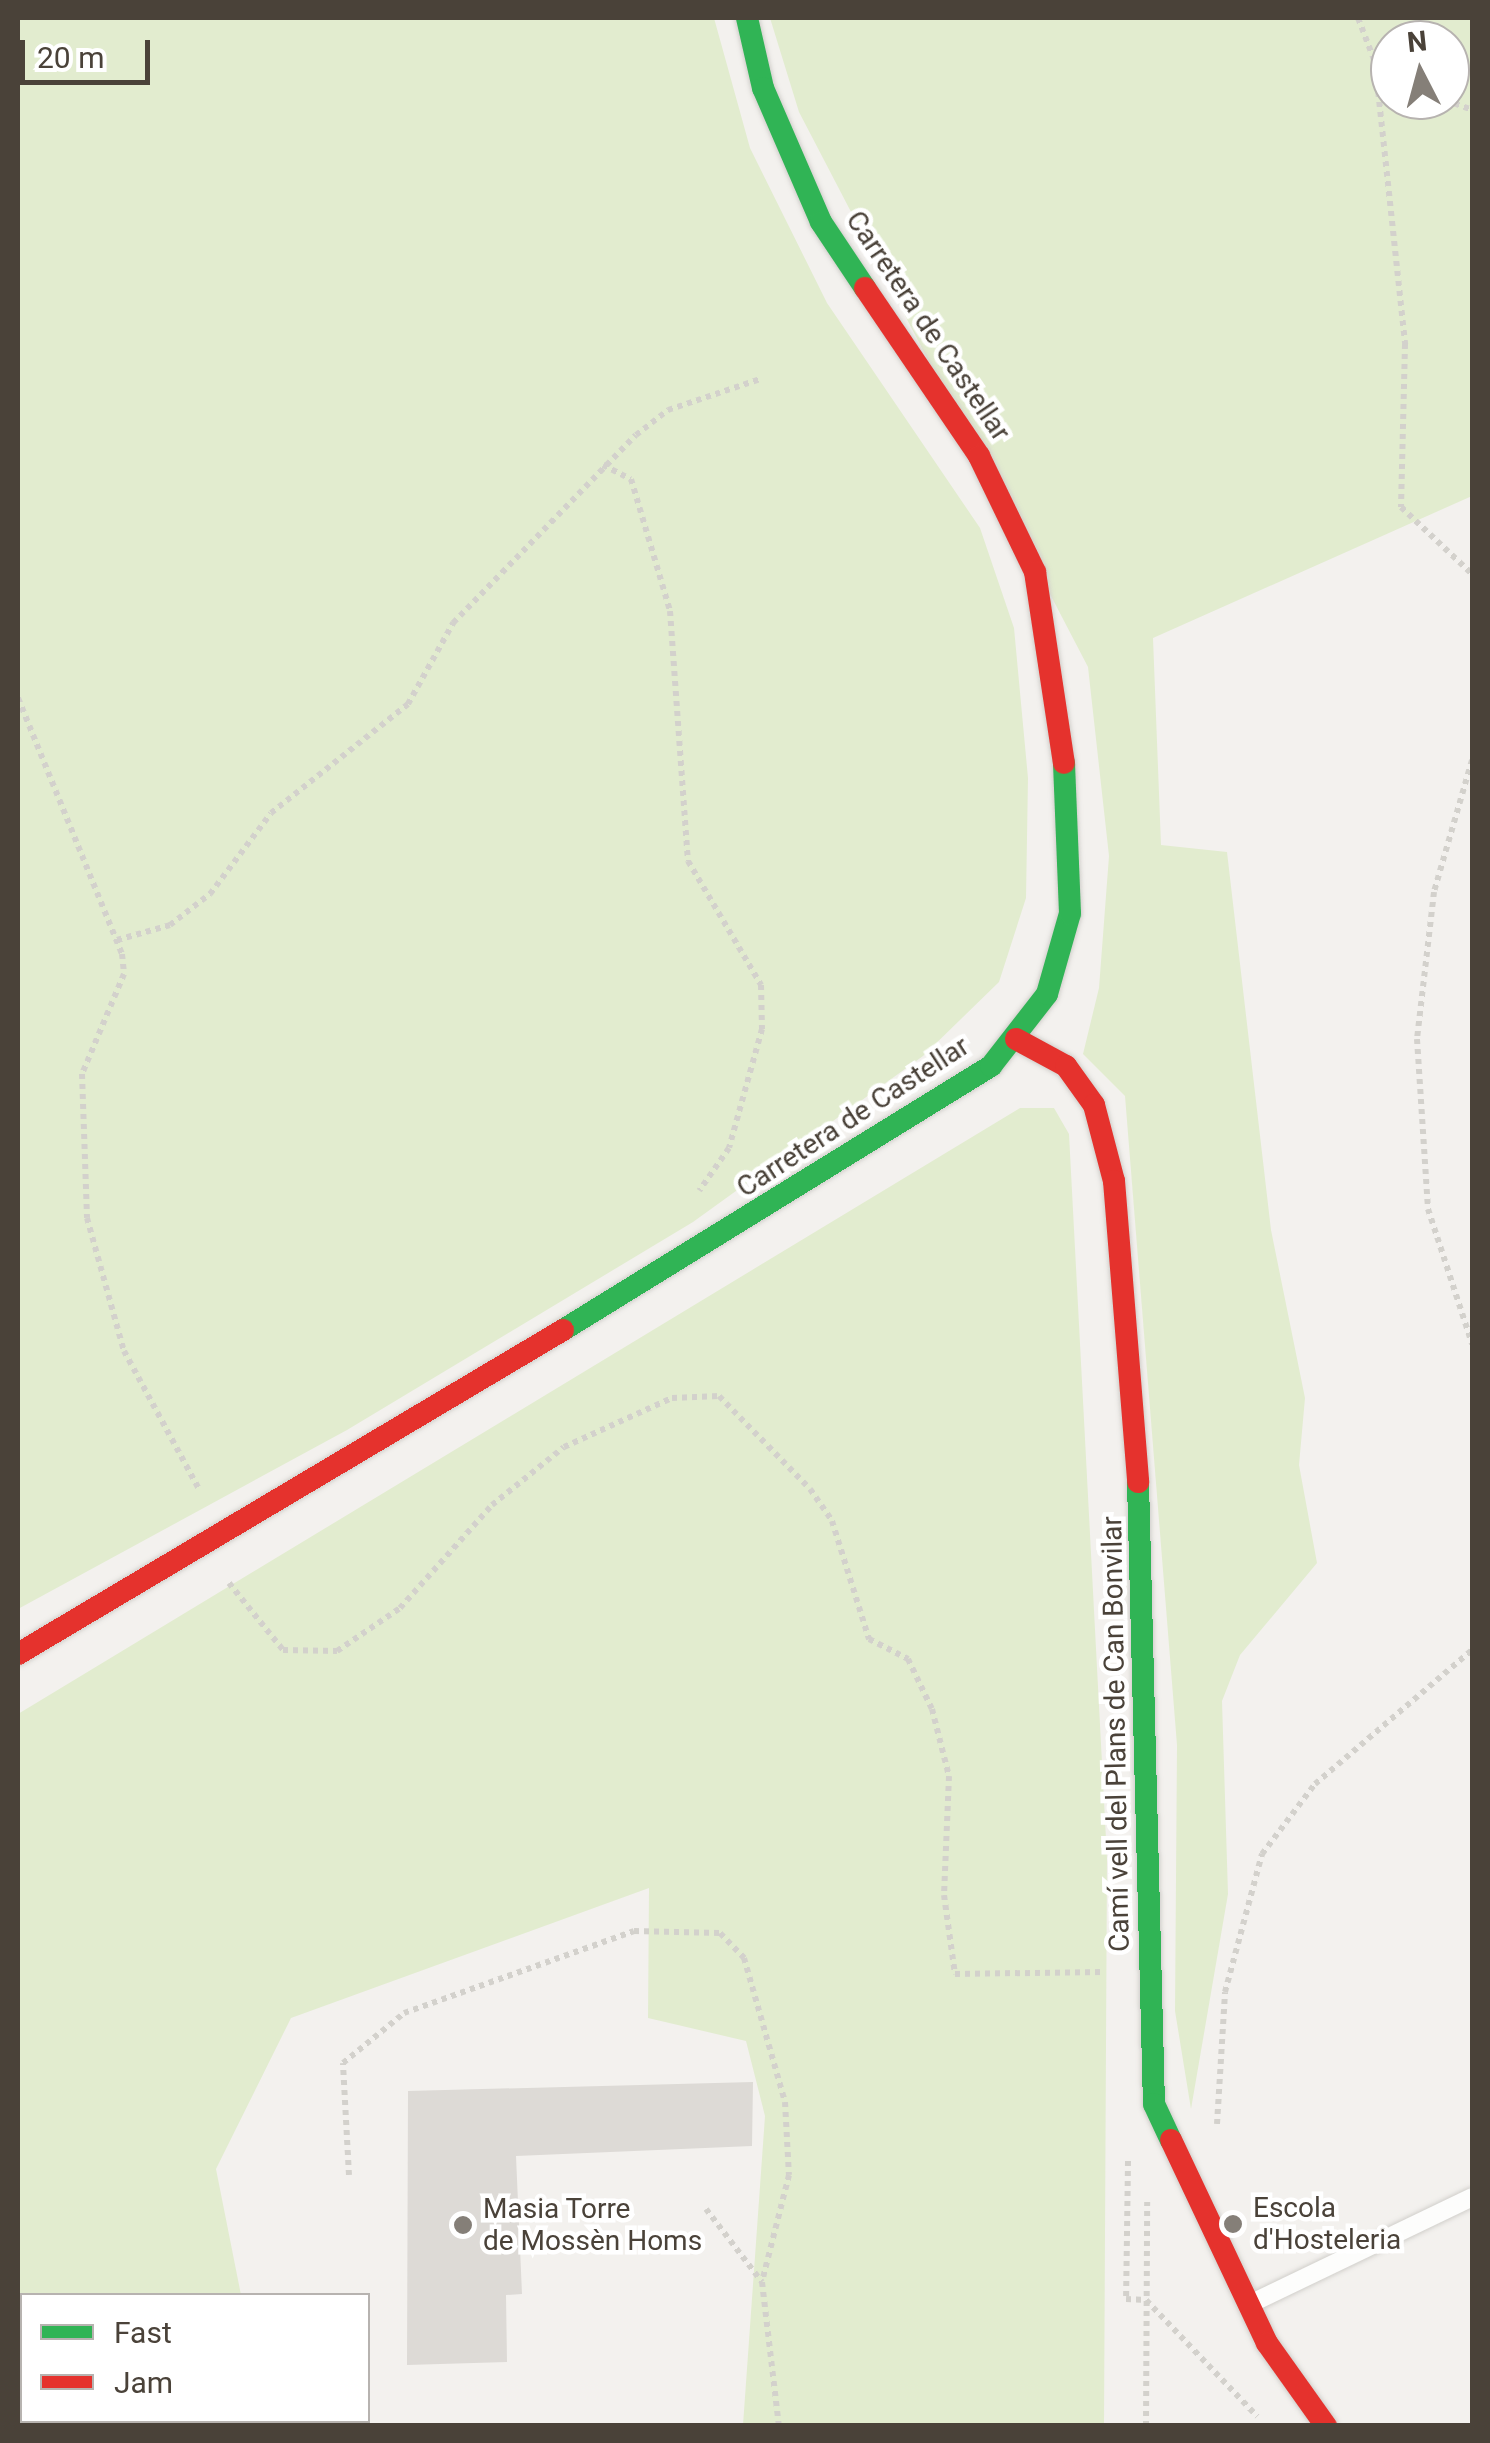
<!DOCTYPE html>
<html>
<head>
<meta charset="utf-8">
<style>
	body { margin:0 }
	#map { position:relative; width:1490px; height:2443px; overflow:hidden; background:#f3f1ee; font-family:Roboto,sans-serif }
	div>[style] { position:absolute }
	.green>* { inset:0; background:#e2eccf }
	.building>* { inset:0; background:#dddad6 }
	.path>* { height:6px; margin-top:-3px; transform-origin:0; background:repeating-linear-gradient(90deg,#d3d1cc 0 5px,transparent 0 10px) }
	.roads { filter:drop-shadow(0 0 2px #d1cfcb) drop-shadow(0 0 2px #d1cfcb) }
	.lane>* { height:18px; margin:-9px; padding:0 9px; transform-origin:9px; border-radius:9px; background:#fdfdfc }
	.fast>* { height:22px; margin:-11px; padding:0 11px; transform-origin:11px; border-radius:11px; background:#30b455 }
	.jam>* { height:22px; margin:-11px; padding:0 11px; transform-origin:11px; border-radius:11px; background:#e5322d }
	.dots>* { width:28px; height:28px; translate:-50% -50%; box-sizing:border-box; border:5px solid #fff; border-radius:50% }
	span { translate:-50% -50%; white-space:nowrap; text-align:center; line-height:1.15; -webkit-text-stroke:9px #fff; paint-order:stroke }
	.street-label { font-size:28px; color:#4a4239 }
	.poi-label { font-size:28px; color:#4a4239 }
	.left { translate:0 -50%; text-align:left }
	.frame { position:absolute; inset:0; border:20px solid #4a4239; pointer-events:none }
	.legend { position:absolute; left:20px; top:2293px; width:350px; height:130px; box-sizing:border-box; background:#fff; border:2px solid #b7b3b0; margin:0; padding:12px 18px; list-style:none; font-size:30px; color:#4a4239 }
	.legend li { display:flex; align-items:center; gap:20px; height:50px }
	.legend b { width:50px; border:2px solid #b7b3b0 }
	.north { position:absolute; left:1370px; top:20px; width:100px; height:100px; box-sizing:border-box; background:#fff; border:2px solid #b7b3b0; border-radius:50%; rotate:354deg; font-size:28px; font-weight:700; line-height:40px; text-align:center; color:#4a4239 }
	.north::after { content:''; display:block; margin:auto; width:35px; height:45px; background:#857f78; clip-path:polygon(50% 0,100% 100%,50% 72%,0 100%) }
	.scale { position:absolute; left:20px; top:40px; width:130px; height:45px; box-sizing:border-box; border:5px solid #4a4239; border-top:0; padding-left:12px; font-size:30px; line-height:35px; white-space:nowrap; color:#4a4239; -webkit-text-stroke:8px #fff; paint-order:stroke }
</style>
</head>
<body>
<div id="map">
	<div class="green">
		<div style="clip-path:polygon(18px 18px,714px 18px,750px 148px,827px 303px,980px 528px,1014px 628px,1028px 778px,1026px 898px,999px 982px,923px 1056px,693px 1222px,347px 1430px,18px 1609px)"></div>
		<div style="clip-path:polygon(evenodd,770px 18px,1472px 18px,1472px 496px,1153px 638px,1161px 845px,1227px 852px,1271px 1230px,1305px 1398px,1299px 1465px,1317px 1563px,1240px 1655px,1222px 1701px,1228px 1894px,1191px 2109px,1175px 2011px,1177px 1745px,1125px 1096px,1083px 1054px,1099px 988px,1109px 856px,1088px 667px,799px 112px,770px 18px,1390px 40px,1450px 40px,1450px 100px,1390px 100px,1390px 40px)"></div>
		<div style="clip-path:polygon(1020px 1108px,1054px 1108px,1069px 1134px,1107px 1858px,1104px 2425px,743px 2425px,765px 2116px,746px 2041px,648px 2018px,649px 1888px,291px 2018px,216px 2169px,241px 2295px,22px 2296px,22px 2420px,266px 2425px,18px 2425px,18px 1714px)"></div>
	</div>
	<div class="building">
		<div style="clip-path:polygon(753px 2082px,752px 2146px,516px 2156px,522px 2294px,506px 2295px,507px 2362px,407px 2365px,408px 2091px)"></div>
	</div>
	<div class="path">
		<div style="left:1358px;top:18px;width:47px;rotate:68.9deg"></div>
		<div style="left:1375px;top:62px;width:284px;rotate:83.9deg"></div>
		<div style="left:1405px;top:344px;width:163px;rotate:91.4deg"></div>
		<div style="left:1401px;top:507px;width:98px;rotate:43.3deg"></div>
		<div style="left:1375px;top:58px;width:19px;rotate:36deg"></div>
		<div style="left:1445px;top:100px;width:29px;rotate:20deg"></div>
		<div style="left:603px;top:465px;width:31px;rotate:27deg"></div>
		<div style="left:631px;top:479px;width:138px;rotate:73.5deg"></div>
		<div style="left:670px;top:611px;width:251px;rotate:85.9deg"></div>
		<div style="left:688px;top:861px;width:144px;rotate:59.5deg"></div>
		<div style="left:761px;top:985px;width:44px;rotate:88.7deg"></div>
		<div style="left:762px;top:1029px;width:123px;rotate:105.5deg"></div>
		<div style="left:729px;top:1148px;width:52px;rotate:124.9deg"></div>
		<div style="left:18px;top:698px;width:276px;rotate:67.9deg"></div>
		<div style="left:122px;top:954px;width:20px;rotate:84deg"></div>
		<div style="left:124px;top:974px;width:108px;rotate:112.8deg"></div>
		<div style="left:82px;top:1074px;width:144px;rotate:88deg"></div>
		<div style="left:87px;top:1218px;width:138px;rotate:74.5deg"></div>
		<div style="left:124px;top:1351px;width:159px;rotate:61.5deg"></div>
		<div style="left:1472px;top:760px;width:137px;rotate:106.1deg"></div>
		<div style="left:1434px;top:892px;width:148px;rotate:96.6deg"></div>
		<div style="left:1417px;top:1039px;width:170px;rotate:86.3deg"></div>
		<div style="left:1428px;top:1209px;width:142px;rotate:71.9deg"></div>
		<div style="left:117px;top:940px;width:55px;rotate:-15.8deg"></div>
		<div style="left:170px;top:925px;width:51px;rotate:-37.8deg"></div>
		<div style="left:210px;top:894px;width:101px;rotate:-53deg"></div>
		<div style="left:271px;top:813px;width:175px;rotate:-38.5deg"></div>
		<div style="left:408px;top:704px;width:93px;rotate:-60.9deg"></div>
		<div style="left:453px;top:623px;width:262px;rotate:-45.8deg"></div>
		<div style="left:636px;top:435px;width:41px;rotate:-38deg"></div>
		<div style="left:668px;top:410px;width:97px;rotate:-18.6deg"></div>
		<div style="left:229px;top:1583px;width:86px;rotate:51.1deg"></div>
		<div style="left:283px;top:1650px;width:54px;rotate:1.1deg"></div>
		<div style="left:337px;top:1651px;width:76px;rotate:-34.3deg"></div>
		<div style="left:400px;top:1608px;width:138px;rotate:-48.2deg"></div>
		<div style="left:492px;top:1505px;width:92px;rotate:-38.9deg"></div>
		<div style="left:564px;top:1447px;width:119px;rotate:-24.4deg"></div>
		<div style="left:672px;top:1398px;width:47px;rotate:-2.4deg"></div>
		<div style="left:719px;top:1396px;width:130px;rotate:45.6deg"></div>
		<div style="left:810px;top:1489px;width:39px;rotate:55deg"></div>
		<div style="left:832px;top:1521px;width:124px;rotate:72.6deg"></div>
		<div style="left:869px;top:1639px;width:44px;rotate:27.1deg"></div>
		<div style="left:908px;top:1659px;width:55px;rotate:64.4deg"></div>
		<div style="left:932px;top:1709px;width:69px;rotate:75.8deg"></div>
		<div style="left:949px;top:1776px;width:119px;rotate:92.4deg"></div>
		<div style="left:944px;top:1895px;width:80px;rotate:82.1deg"></div>
		<div style="left:955px;top:1974px;width:149px;rotate:-0.8deg"></div>
		<div style="left:1217px;top:2124px;width:132px;rotate:-86.5deg"></div>
		<div style="left:1225px;top:1992px;width:143px;rotate:-75deg"></div>
		<div style="left:1262px;top:1854px;width:88px;rotate:-52.9deg"></div>
		<div style="left:1315px;top:1784px;width:206px;rotate:-40.5deg"></div>
		<div style="left:1128px;top:2161px;width:138px;rotate:90.8deg"></div>
		<div style="left:1126px;top:2299px;width:20px;rotate:3deg"></div>
		<div style="left:1146px;top:2300px;width:161px;rotate:46.3deg"></div>
		<div style="left:349px;top:2175px;width:112px;rotate:-93.1deg"></div>
		<div style="left:343px;top:2063px;width:79px;rotate:-39.3deg"></div>
		<div style="left:404px;top:2013px;width:244px;rotate:-19.6deg"></div>
		<div style="left:634px;top:1931px;width:86px;rotate:1.3deg"></div>
		<div style="left:720px;top:1933px;width:35px;rotate:46deg"></div>
		<div style="left:744px;top:1958px;width:150px;rotate:74.1deg"></div>
		<div style="left:785px;top:2102px;width:73px;rotate:86.9deg"></div>
		<div style="left:789px;top:2175px;width:110px;rotate:104.2deg"></div>
		<div style="left:762px;top:2282px;width:145px;rotate:83.3deg"></div>
		<div style="left:706px;top:2209px;width:92px;rotate:52.5deg"></div>
		<div style="left:1146px;top:2426px;width:224px;rotate:-89.7deg"></div>
	</div>
	<div class="roads">
		<div class="lane">
			<div style="left:1252px;top:2303px;width:244px;rotate:-25.7deg"></div>
		</div>
		<div class="fast">
			<div style="left:747px;top:18px;width:72px;rotate:77.1deg"></div>
			<div style="left:763px;top:88px;width:146px;rotate:66.6deg"></div>
			<div style="left:821px;top:222px;width:79px;rotate:56.3deg"></div>
			<div style="left:563px;top:1330px;width:503px;rotate:-31.67deg"></div>
			<div style="left:991px;top:1066px;width:91px;rotate:-52.1deg"></div>
			<div style="left:1047px;top:994px;width:84px;rotate:-74.1deg"></div>
			<div style="left:1070px;top:913px;width:150px;rotate:-92.3deg"></div>
			<div style="left:1138px;top:1482px;width:622px;rotate:88.53deg"></div>
			<div style="left:1154px;top:2104px;width:40px;rotate:65deg"></div>
		</div>
		<div class="jam">
			<div style="left:865px;top:288px;width:203px;rotate:55.8deg"></div>
			<div style="left:979px;top:456px;width:129px;rotate:64.2deg"></div>
			<div style="left:1035px;top:572px;width:193px;rotate:81.4deg"></div>
			<div style="left:1016px;top:1039px;width:57px;rotate:28.4deg"></div>
			<div style="left:1066px;top:1066px;width:48px;rotate:54.3deg"></div>
			<div style="left:1094px;top:1105px;width:79px;rotate:75.3deg"></div>
			<div style="left:1114px;top:1181px;width:302px;rotate:85.4deg"></div>
			<div style="left:18px;top:1654px;width:634px;rotate:-30.73deg"></div>
			<div style="left:1171px;top:2140px;width:225px;rotate:64.7deg"></div>
			<div style="left:1267px;top:2343px;width:102px;rotate:54.6deg"></div>
		</div>
	</div>
	<div class="dots">
		<div style="left:1233px;top:2224px;background:#857f78"></div>
		<div style="left:463px;top:2225px;background:#857f78"></div>
	</div>
	<div class="street-label">
		<span style="left:928px;top:326px;rotate:56deg">Carretera de Castellar</span>
		<span style="left:853px;top:1117px;rotate:-33deg">Carretera de Castellar</span>
		<span style="left:1116px;top:1734px;rotate:-91deg">Camí vell del Plans de Can Bonvilar</span>
	</div>
	<div class="poi-label">
		<span class="left" style="left:1253px;top:2224px">Escola<br>d'Hosteleria</span>
		<span class="left" style="left:483px;top:2225px">Masia Torre<br>de Mossèn Homs</span>
	</div>
	<div class="frame"></div>
	<ul class="legend">
	<li><b style="height:12px;background:#30b455"></b>Fast</li>
	<li><b style="height:12px;background:#e5322d"></b>Jam</li>
	</ul>
	<div class="north">N</div>
	<div class="scale">20 m</div>
</div>
</body>
</html>
